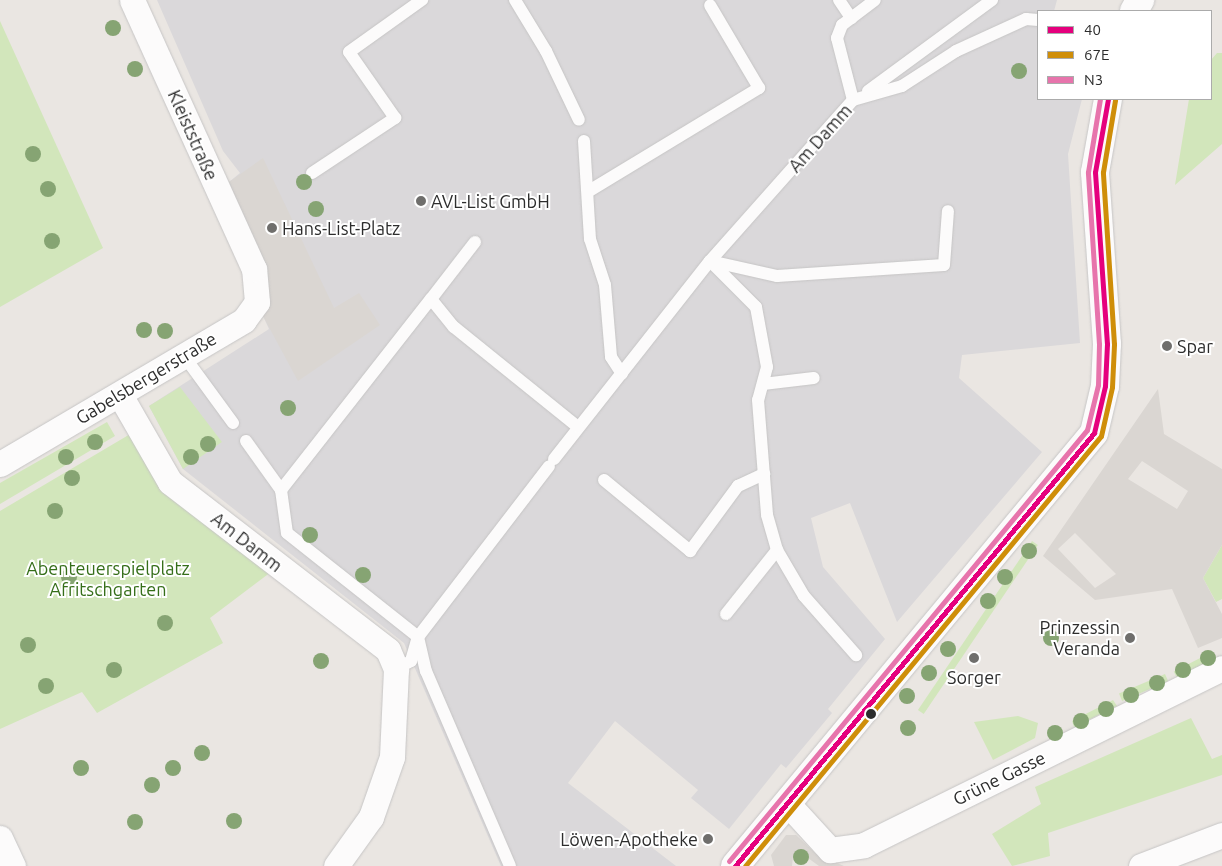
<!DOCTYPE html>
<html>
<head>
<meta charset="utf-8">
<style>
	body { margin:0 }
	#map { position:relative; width:1222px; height:866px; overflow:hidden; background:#eae6e2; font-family:Ubuntu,sans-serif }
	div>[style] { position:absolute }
	.industrial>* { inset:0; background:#dad8da }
	.green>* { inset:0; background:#d2e6bb; transform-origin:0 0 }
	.plaza>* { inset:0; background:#dad6d2 }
	.roads { filter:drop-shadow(0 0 1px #c6c5c5) drop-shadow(0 0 1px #c6c5c5) }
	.service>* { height:12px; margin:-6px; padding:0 6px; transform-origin:6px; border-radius:6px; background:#fcfbfb }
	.minor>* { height:25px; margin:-12.5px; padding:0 12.5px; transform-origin:12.5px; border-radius:12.5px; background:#fcfbfb }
	.secondary>* { height:28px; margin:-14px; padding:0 14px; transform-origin:14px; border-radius:14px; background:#fcfbfb }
	.bus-1>* { height:5px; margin:-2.5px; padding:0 2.5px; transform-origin:2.5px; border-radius:2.5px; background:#e5007d }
	.bus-2>* { height:5px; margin:-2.5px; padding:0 2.5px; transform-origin:2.5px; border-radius:2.5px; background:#cf8e09 }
	.bus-3>* { height:5px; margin:-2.5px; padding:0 2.5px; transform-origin:2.5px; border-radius:2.5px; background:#e774ac }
	.trees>* { width:16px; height:16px; margin:-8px; border-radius:50%; background:#86a473 }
	.dots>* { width:14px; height:14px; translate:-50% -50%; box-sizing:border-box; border:2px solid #fff; border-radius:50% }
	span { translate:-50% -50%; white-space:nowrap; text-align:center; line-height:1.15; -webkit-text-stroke:4px #fff; paint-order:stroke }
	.street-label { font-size:18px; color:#2d2d2d }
	.poi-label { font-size:18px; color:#2d2d2d }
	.left { translate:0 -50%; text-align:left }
	.right { translate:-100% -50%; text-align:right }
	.park-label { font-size:18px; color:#356e19 }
	.legend { position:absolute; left:1037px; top:10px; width:175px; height:90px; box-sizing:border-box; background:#fff; border:1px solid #ababab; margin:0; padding:6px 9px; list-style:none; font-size:15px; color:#2d2d2d }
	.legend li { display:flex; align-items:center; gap:10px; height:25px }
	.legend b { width:25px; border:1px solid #ababab }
</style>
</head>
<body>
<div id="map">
	<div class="industrial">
		<div style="clip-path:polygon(157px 0,1057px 0,1054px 11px,1038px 11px,1038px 99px,1082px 99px,1068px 154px,1080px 343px,962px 355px,959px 378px,1042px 452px,897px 622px,850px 503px,811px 518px,823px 567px,885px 639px,828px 709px,832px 713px,786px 768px,781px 764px,729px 829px,691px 798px,698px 790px,615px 721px,568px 783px,676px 866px,501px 866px,404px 643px,183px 469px,149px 406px,269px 329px,263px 316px,267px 273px,229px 182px,240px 173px,223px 151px)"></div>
	</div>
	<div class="green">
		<div style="clip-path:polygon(0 21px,103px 248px,0 307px)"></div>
		<div style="clip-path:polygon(1217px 53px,1222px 53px,1222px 144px,1175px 185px,1189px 99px,1211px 99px,1211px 60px)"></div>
		<div style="clip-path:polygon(180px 387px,222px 442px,183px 469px,149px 406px)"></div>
		<div style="clip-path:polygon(107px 422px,115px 436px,0 504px,0 483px)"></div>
		<div style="clip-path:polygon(132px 433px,275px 569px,210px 618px,223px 643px,97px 713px,82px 692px,0 729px,0 511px)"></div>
		<div style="left:1032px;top:541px;width:7px;height:204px;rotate:34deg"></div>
		<div style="clip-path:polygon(1222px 545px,1222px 599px,1216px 602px,1203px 578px)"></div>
		<div style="left:1212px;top:652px;width:7px;height:43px;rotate:63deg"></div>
		<div style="left:1165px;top:674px;width:8px;height:50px;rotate:67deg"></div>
		<div style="clip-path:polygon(1113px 700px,1117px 706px,1074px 727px,1072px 721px)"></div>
		<div style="clip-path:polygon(1018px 716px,1038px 723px,1035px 738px,993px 760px,974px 722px)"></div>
		<div style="clip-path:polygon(1191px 718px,1212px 759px,1222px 755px,1222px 775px,1048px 833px,1050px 856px,1012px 866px,992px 834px,1041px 804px,1035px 787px)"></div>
	</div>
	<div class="plaza">
		<div style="clip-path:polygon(263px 158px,334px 308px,359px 293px,380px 325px,298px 381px,263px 316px,267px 273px,229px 182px)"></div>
		<div style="clip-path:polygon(evenodd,1158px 389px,1164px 434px,1222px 469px,1222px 545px,1203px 578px,1222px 614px,1222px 638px,1198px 648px,1172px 589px,1095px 600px,1043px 556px,1158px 389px,1142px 461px,1188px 491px,1177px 509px,1128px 479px,1142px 461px,1158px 389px,1075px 533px,1116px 574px,1095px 588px,1058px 549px,1075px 533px)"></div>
		<div style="clip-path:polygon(786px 835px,796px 835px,815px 853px,844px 866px,819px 866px,801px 853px,793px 856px,792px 866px,774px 866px,771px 855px)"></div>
	</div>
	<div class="roads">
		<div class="service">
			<div style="left:515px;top:0;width:60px;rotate:58.7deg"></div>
			<div style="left:546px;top:51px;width:76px;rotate:64.4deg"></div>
			<div style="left:839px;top:0;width:22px;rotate:56deg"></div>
			<div style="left:868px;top:91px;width:154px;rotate:-36.3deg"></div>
			<div style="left:853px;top:100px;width:64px;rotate:-104.5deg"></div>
			<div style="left:837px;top:38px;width:14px;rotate:-69deg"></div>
			<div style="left:842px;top:25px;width:41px;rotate:-37.1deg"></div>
			<div style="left:584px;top:141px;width:98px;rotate:86.5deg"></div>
			<div style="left:590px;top:239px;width:48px;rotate:71.9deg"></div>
			<div style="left:605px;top:285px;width:72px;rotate:85.2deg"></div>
			<div style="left:611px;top:357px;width:20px;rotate:57deg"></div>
			<div style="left:312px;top:173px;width:100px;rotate:-33.5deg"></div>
			<div style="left:395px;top:118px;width:80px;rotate:-124.9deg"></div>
			<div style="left:349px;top:52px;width:90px;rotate:-35.5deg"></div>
			<div style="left:589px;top:191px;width:199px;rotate:-31.2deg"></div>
			<div style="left:759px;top:88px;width:96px;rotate:-120.6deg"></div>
			<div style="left:710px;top:261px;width:65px;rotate:45deg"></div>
			<div style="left:756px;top:307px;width:61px;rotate:79.6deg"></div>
			<div style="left:767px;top:367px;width:34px;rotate:105deg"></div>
			<div style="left:758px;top:400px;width:115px;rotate:85.5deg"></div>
			<div style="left:767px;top:515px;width:36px;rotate:74deg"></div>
			<div style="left:777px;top:550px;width:53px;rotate:59.6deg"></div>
			<div style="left:804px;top:596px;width:79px;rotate:48.6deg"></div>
			<div style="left:710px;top:261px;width:69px;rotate:12.6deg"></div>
			<div style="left:777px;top:276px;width:167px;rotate:-3.8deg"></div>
			<div style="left:944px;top:265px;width:54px;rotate:-85.8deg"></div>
			<div style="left:431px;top:299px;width:72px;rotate:-52.3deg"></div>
			<div style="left:184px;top:356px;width:83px;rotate:53.8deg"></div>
			<div style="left:763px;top:384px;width:51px;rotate:-6.7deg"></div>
			<div style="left:246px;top:441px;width:60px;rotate:54.5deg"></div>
			<div style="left:281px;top:490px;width:43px;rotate:82.1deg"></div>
			<div style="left:287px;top:533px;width:167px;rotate:38.4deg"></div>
			<div style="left:418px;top:637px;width:35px;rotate:77deg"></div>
			<div style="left:426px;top:671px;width:212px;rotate:66.7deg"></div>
			<div style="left:554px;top:459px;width:252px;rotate:-51.8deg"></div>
			<div style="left:710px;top:261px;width:215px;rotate:-48.4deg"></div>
			<div style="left:853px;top:100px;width:51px;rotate:-15.9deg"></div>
			<div style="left:902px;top:86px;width:64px;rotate:-32.9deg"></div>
			<div style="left:956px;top:51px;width:77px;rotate:-24.6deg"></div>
			<div style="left:1026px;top:19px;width:12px;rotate:5deg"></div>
			<div style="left:604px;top:480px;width:112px;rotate:39.5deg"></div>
			<div style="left:690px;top:551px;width:81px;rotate:-53.6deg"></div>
			<div style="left:738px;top:486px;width:29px;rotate:-25deg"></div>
			<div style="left:281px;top:490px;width:243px;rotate:-51.9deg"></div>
			<div style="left:431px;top:299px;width:36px;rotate:51deg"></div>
			<div style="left:454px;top:327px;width:159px;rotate:38.9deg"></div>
			<div style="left:726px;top:614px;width:82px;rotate:-51.4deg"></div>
			<div style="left:396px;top:669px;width:17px;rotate:-28deg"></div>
			<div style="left:411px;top:661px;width:25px;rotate:-74deg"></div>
			<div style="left:418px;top:637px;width:215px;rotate:-52.5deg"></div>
		</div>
		<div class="minor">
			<div style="left:120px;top:395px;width:100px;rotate:60.1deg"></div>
			<div style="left:170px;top:482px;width:275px;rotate:37.6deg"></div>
			<div style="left:388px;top:650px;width:21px;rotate:67deg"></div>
			<div style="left:396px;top:669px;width:88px;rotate:92.6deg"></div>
			<div style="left:392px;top:757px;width:64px;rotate:109.3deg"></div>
			<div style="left:371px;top:817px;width:60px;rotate:125.5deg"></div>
			<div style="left:0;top:464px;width:283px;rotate:-30.5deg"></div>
			<div style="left:244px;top:320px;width:22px;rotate:-54deg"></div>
			<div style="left:257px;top:302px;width:33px;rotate:-95deg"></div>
			<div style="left:254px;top:269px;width:295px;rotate:-114.4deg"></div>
			<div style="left:787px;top:803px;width:64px;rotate:47.5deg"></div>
			<div style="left:830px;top:850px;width:34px;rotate:-8deg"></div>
			<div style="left:864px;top:845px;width:399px;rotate:-26.3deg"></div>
			<div style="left:0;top:838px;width:31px;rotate:65deg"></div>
			<div style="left:1141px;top:866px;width:87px;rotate:-20.9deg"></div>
		</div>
		<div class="secondary">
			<div style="left:1134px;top:11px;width:13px;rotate:-61deg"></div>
			<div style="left:735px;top:866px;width:562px;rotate:-50.34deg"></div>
			<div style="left:1094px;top:433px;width:48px;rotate:-76.8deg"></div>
			<div style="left:1105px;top:386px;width:42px;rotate:-87.3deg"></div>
			<div style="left:1107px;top:344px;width:172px;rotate:-94deg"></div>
			<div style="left:1095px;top:172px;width:74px;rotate:-79.9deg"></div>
		</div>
	</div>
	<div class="bus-1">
		<div style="left:735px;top:866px;width:562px;rotate:-50.34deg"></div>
		<div style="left:1094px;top:433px;width:48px;rotate:-76.8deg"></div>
		<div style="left:1105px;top:386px;width:42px;rotate:-87.3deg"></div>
		<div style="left:1107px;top:344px;width:172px;rotate:-94deg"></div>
		<div style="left:1095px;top:172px;width:74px;rotate:-79.9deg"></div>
	</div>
	<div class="bus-2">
		<div style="left:745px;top:866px;width:558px;rotate:-50.38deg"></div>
		<div style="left:1101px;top:436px;width:50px;rotate:-77.3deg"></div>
		<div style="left:1112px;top:387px;width:43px;rotate:-87.3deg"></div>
		<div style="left:1114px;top:344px;width:172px;rotate:-93.7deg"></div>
		<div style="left:1103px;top:172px;width:73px;rotate:-80.5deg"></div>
	</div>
	<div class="bus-3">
		<div style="left:729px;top:861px;width:560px;rotate:-50.29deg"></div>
		<div style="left:1087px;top:430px;width:46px;rotate:-76.3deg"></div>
		<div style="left:1098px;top:385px;width:41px;rotate:-88.6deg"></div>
		<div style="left:1099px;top:344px;width:172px;rotate:-93.7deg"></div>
		<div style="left:1088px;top:172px;width:74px;rotate:-80.7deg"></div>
	</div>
	<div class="trees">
		<div style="left:113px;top:28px"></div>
		<div style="left:135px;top:69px"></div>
		<div style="left:1019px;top:71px"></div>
		<div style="left:33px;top:154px"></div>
		<div style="left:304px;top:182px"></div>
		<div style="left:48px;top:189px"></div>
		<div style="left:316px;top:209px"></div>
		<div style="left:52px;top:241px"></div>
		<div style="left:144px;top:330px"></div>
		<div style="left:165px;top:331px"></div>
		<div style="left:288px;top:408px"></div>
		<div style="left:95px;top:442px"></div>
		<div style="left:208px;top:444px"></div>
		<div style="left:66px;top:457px"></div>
		<div style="left:191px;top:457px"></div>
		<div style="left:72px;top:478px"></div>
		<div style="left:55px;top:511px"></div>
		<div style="left:310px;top:535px"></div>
		<div style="left:1029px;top:551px"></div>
		<div style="left:363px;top:575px"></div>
		<div style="left:69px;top:577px"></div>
		<div style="left:1005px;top:577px"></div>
		<div style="left:988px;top:601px"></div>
		<div style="left:165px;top:623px"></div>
		<div style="left:1051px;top:638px"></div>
		<div style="left:28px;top:645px"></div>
		<div style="left:948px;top:649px"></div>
		<div style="left:1208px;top:658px"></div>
		<div style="left:321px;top:661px"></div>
		<div style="left:114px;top:670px"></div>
		<div style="left:1183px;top:670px"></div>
		<div style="left:929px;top:673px"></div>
		<div style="left:1157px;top:683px"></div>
		<div style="left:46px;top:686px"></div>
		<div style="left:1131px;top:695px"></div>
		<div style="left:907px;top:696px"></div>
		<div style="left:1106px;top:709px"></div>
		<div style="left:1081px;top:721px"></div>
		<div style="left:908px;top:728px"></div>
		<div style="left:1055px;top:733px"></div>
		<div style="left:202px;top:753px"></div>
		<div style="left:81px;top:768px"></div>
		<div style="left:173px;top:768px"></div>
		<div style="left:152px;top:785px"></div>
		<div style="left:234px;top:821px"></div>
		<div style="left:135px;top:822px"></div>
		<div style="left:801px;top:857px"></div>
	</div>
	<div class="dots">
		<div style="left:421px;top:201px;background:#6f6e6c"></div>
		<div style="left:272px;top:228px;background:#6f6e6c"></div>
		<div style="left:1167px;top:346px;background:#6f6e6c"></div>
		<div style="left:1130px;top:638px;background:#6f6e6c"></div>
		<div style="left:974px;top:658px;background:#6f6e6c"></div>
		<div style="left:871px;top:714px;background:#2d2d2d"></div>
		<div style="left:708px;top:839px;background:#6f6e6c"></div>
	</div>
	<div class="street-label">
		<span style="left:193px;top:135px;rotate:66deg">Kleiststraße</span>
		<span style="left:820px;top:138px;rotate:-48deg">Am Damm</span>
		<span style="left:146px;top:378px;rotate:-31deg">Gabelsbergerstraße</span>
		<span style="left:247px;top:542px;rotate:38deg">Am Damm</span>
		<span style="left:999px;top:778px;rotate:-26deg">Grüne Gasse</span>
	</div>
	<div class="poi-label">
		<span class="left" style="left:431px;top:201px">AVL-List GmbH</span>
		<span class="left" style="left:282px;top:228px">Hans-List-Platz</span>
		<span class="left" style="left:1177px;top:346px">Spar</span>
		<span class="right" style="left:1120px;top:638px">Prinzessin<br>Veranda</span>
		<span style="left:974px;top:677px">Sorger</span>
		<span class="right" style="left:698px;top:839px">Löwen-Apotheke</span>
	</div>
	<div class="park-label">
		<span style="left:108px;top:579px">Abenteuerspielplatz<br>Afritschgarten</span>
	</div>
	<ul class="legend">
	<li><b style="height:6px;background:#e5007d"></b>40</li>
	<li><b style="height:6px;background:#cf8e09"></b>67E</li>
	<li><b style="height:6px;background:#e774ac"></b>N3</li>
	</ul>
</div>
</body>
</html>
